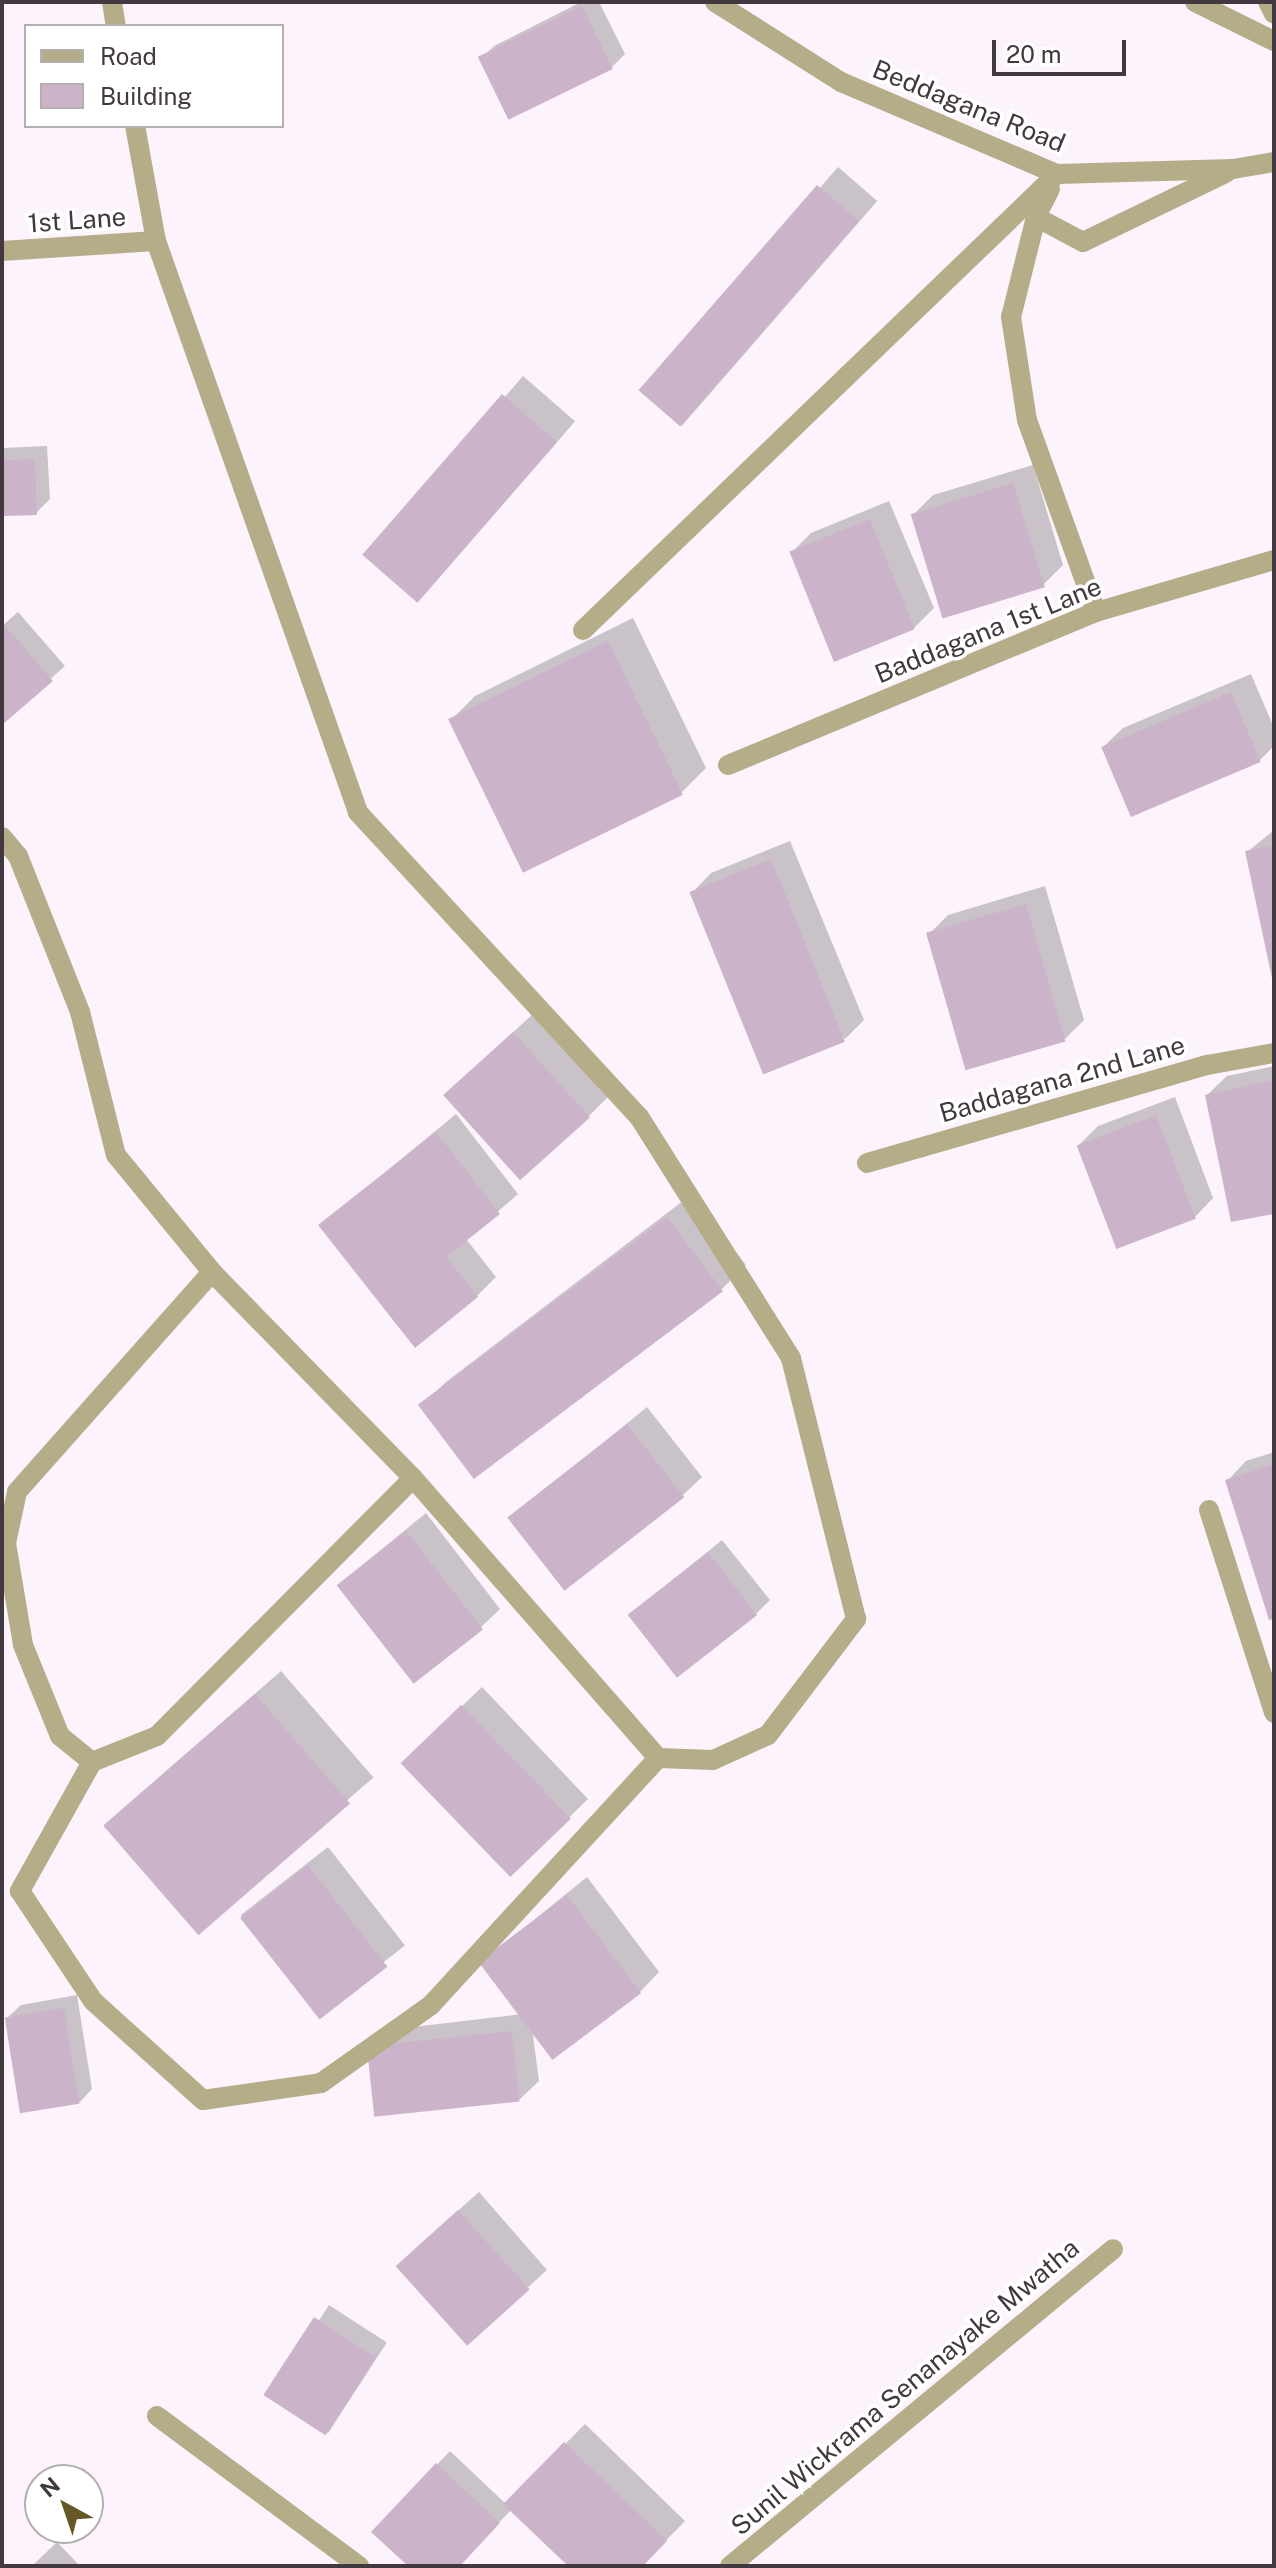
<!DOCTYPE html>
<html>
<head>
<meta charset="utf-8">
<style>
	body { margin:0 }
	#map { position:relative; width:1276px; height:2568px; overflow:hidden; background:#fdf3fc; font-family:"Public Sans",sans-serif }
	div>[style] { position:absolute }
	.shadow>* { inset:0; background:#0003; transform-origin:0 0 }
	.building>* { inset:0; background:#cbb4c9; transform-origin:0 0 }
	.minor>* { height:20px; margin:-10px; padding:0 10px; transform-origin:10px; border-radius:10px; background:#b5ac88 }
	span { translate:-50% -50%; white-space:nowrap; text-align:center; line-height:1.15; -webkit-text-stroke:7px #fff; paint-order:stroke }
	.street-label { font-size:26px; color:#413840 }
	.frame { position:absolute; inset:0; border:4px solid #413840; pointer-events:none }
	.legend { position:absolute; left:24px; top:24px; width:260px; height:104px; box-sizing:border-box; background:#fff; border:2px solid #b3afb3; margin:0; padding:10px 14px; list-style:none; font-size:24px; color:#413840 }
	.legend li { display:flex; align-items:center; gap:16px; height:40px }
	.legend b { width:40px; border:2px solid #b3afb3 }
	.north { position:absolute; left:24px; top:2464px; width:80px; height:80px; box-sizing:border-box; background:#fff; border:2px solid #b3afb3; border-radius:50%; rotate:320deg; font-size:22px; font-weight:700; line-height:32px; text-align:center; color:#413840 }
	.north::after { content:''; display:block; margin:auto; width:28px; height:36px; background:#655825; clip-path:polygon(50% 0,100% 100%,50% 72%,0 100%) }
	.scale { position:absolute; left:992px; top:40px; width:134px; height:36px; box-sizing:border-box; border:4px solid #413840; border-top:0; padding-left:10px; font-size:24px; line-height:28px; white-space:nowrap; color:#413840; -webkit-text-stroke:6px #fff; paint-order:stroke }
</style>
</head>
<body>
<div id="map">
	<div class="shadow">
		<div style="clip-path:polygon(581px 2px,599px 2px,625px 54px,612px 67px,481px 59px,494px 46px)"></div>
		<div style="left:838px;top:167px;width:52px;height:298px;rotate:41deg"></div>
		<div style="left:523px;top:376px;width:69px;height:238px;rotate:41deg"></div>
		<div style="clip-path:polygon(47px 446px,50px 499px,36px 513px,2px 514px,2px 448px)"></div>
		<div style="clip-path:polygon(1033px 465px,1063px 565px,1043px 585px,913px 515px,933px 495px)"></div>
		<div style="clip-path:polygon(889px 501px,934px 608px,914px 628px,792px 552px,811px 533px)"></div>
		<div style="clip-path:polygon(18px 612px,65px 666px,2px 722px,2px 626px)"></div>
		<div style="clip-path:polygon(633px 618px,706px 768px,681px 793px,523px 870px,450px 721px,475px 696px)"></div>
		<div style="clip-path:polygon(1251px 674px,1274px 728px,1274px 746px,1260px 760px,1103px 747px,1123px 728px)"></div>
		<div style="clip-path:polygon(1274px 830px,1274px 980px,1247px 852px)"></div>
		<div style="clip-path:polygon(790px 841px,864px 1020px,845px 1039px,692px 893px,711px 873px)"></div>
		<div style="clip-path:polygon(1045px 886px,1084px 1020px,1065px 1039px,929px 934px,948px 915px)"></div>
		<div style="clip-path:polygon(533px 1014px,608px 1097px,589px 1116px,465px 1076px)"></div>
		<div style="clip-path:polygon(1274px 1066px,1274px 1211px,1207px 1095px,1227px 1076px)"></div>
		<div style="clip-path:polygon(1175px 1097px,1213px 1198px,1194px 1218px,1079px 1145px,1098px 1126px)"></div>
		<div style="clip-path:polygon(456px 1114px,518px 1194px,466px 1239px,496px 1277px,477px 1296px,321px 1225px)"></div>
		<div style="clip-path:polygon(692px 1194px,746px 1265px,721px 1290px,421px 1406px,446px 1382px)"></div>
		<div style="clip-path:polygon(647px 1407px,702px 1477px,682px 1496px,510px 1519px)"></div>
		<div style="clip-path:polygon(1274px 1452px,1274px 1617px,1227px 1481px,1246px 1461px)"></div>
		<div style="clip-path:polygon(426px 1513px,500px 1609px,480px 1628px,339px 1584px)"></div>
		<div style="clip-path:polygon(722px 1540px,770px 1600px,757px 1613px,630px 1615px)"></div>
		<div style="left:281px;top:1671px;width:141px;height:234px;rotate:49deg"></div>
		<div style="clip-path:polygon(482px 1687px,588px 1799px,510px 1875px,422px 1744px)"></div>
		<div style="left:328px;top:1847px;width:125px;height:111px;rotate:52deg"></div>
		<div style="clip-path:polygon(587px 1877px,659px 1972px,640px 1992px,532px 2028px,539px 2081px,519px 2100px,369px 2050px,388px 2030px,522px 2014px,482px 1962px)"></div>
		<div style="clip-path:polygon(77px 1995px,92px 2089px,79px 2103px,7px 2018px,21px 2005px)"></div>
		<div style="clip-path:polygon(479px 2192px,547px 2270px,467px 2343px,417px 2247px)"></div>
		<div style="left:329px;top:2305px;width:69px;height:108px;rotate:33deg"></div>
		<div style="clip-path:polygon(585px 2424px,685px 2521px,641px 2566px,571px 2566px,512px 2509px,458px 2566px,411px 2566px,374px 2531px,450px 2451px,506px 2504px)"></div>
		<div style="clip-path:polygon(57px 2542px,80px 2566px,32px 2566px)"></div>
	</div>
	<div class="building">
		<div style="left:582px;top:6px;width:70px;height:116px;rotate:64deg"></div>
		<div style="left:817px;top:185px;width:55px;height:272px;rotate:41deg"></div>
		<div style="left:502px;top:394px;width:73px;height:213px;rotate:41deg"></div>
		<div style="left:35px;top:459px;width:56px;height:33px;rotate:88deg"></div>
		<div style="left:1013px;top:483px;width:109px;height:107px;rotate:73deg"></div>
		<div style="left:870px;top:519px;width:119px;height:87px;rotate:68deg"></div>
		<div style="clip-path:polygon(2px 622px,53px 681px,2px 725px)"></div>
		<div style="left:608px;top:641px;width:171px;height:178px;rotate:64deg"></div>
		<div style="left:1231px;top:692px;width:76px;height:141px;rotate:67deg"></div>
		<div style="clip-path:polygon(1274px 845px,1274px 983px,1273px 983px,1245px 851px)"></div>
		<div style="left:771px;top:859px;width:197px;height:88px;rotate:68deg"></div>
		<div style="left:1026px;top:904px;width:143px;height:104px;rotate:74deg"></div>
		<div style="left:513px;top:1032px;width:115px;height:94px;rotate:48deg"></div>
		<div style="clip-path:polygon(1274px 1080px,1274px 1214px,1231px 1222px,1205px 1095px)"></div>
		<div style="left:1156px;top:1115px;width:111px;height:85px;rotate:69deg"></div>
		<div style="clip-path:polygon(436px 1132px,500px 1214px,446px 1257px,478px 1297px,415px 1348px,318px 1225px)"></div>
		<div style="left:667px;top:1217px;width:93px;height:312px;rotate:53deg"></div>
		<div style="left:627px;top:1424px;width:93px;height:152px;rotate:52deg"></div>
		<div style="clip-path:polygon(1274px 1464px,1274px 1619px,1269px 1620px,1225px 1480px)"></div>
		<div style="left:406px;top:1531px;width:125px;height:88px;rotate:52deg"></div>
		<div style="left:708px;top:1552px;width:80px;height:102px;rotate:52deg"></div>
		<div style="left:255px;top:1694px;width:145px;height:201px;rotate:49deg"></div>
		<div style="left:461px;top:1705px;width:158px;height:84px;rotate:46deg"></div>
		<div style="left:308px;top:1865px;width:129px;height:86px;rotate:52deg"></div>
		<div style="left:567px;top:1895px;width:123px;height:111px;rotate:53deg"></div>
		<div style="left:64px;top:2008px;width:97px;height:60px;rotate:81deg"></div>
		<div style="left:512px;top:2031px;width:71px;height:146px;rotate:84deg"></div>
		<div style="left:458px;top:2210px;width:107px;height:84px;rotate:48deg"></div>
		<div style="left:314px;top:2317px;width:74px;height:93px;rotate:33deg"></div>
		<div style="clip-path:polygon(564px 2442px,667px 2541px,643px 2566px,568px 2566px,503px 2504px)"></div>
		<div style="clip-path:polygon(436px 2463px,500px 2523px,460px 2566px,408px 2566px,371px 2532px)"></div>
	</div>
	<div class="minor">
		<div style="left:112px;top:2px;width:24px;rotate:81deg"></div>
		<div style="left:715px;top:2px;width:149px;rotate:32.4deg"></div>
		<div style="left:841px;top:82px;width:235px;rotate:23.1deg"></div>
		<div style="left:1057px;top:174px;width:176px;rotate:-1.6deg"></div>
		<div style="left:1233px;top:169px;width:42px;rotate:-9.7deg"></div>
		<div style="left:1195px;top:2px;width:88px;rotate:26.3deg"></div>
		<div style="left:1268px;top:2px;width:13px;rotate:63deg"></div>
		<div style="left:1050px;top:189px;width:31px;rotate:117deg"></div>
		<div style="left:1036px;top:217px;width:103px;rotate:104deg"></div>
		<div style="left:1011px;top:317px;width:104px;rotate:81.2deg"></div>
		<div style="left:1027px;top:420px;width:204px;rotate:70.2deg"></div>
		<div style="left:1036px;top:217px;width:53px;rotate:28deg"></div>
		<div style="left:1083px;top:242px;width:159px;rotate:-25.8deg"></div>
		<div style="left:2px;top:251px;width:154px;rotate:-3.7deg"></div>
		<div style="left:583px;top:630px;width:658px;rotate:-43.89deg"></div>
		<div style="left:728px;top:765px;width:399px;rotate:-22.6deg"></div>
		<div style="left:1096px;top:612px;width:185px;rotate:-16.3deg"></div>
		<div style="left:2px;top:837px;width:25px;rotate:50deg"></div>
		<div style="left:18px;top:856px;width:168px;rotate:68.3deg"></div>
		<div style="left:80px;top:1012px;width:147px;rotate:75.9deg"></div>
		<div style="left:116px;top:1155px;width:151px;rotate:50.6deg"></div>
		<div style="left:212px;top:1272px;width:288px;rotate:45.7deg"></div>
		<div style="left:413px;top:1478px;width:372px;rotate:48.8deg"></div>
		<div style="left:658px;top:1758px;width:55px;rotate:2.1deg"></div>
		<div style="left:713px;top:1760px;width:60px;rotate:-24.4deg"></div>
		<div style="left:768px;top:1735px;width:146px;rotate:-52.8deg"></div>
		<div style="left:856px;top:1619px;width:269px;rotate:-104deg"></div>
		<div style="left:791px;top:1358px;width:285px;rotate:-122.2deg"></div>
		<div style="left:639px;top:1117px;width:415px;rotate:-132.7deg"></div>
		<div style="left:358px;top:812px;width:606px;rotate:-109.48deg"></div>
		<div style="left:156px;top:241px;width:117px;rotate:-100.3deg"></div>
		<div style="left:867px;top:1163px;width:354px;rotate:-16.1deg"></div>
		<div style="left:1207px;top:1065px;width:68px;rotate:-10.2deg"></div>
		<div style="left:212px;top:1272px;width:294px;rotate:131.6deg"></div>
		<div style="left:17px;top:1492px;width:52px;rotate:102.2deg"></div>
		<div style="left:6px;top:1543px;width:103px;rotate:80.5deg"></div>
		<div style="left:23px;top:1645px;width:98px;rotate:67.9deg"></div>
		<div style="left:60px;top:1736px;width:41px;rotate:39.1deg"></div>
		<div style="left:92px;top:1762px;width:70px;rotate:-21.8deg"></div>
		<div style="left:157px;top:1736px;width:363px;rotate:-45.2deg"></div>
		<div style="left:1209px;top:1510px;width:213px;rotate:72.2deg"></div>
		<div style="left:92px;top:1762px;width:148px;rotate:119.2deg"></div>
		<div style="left:20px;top:1891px;width:132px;rotate:56.4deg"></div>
		<div style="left:93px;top:2001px;width:148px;rotate:42deg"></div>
		<div style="left:203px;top:2100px;width:119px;rotate:-8.2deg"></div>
		<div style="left:321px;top:2083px;width:135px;rotate:-35.3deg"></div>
		<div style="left:431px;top:2005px;width:335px;rotate:-47.4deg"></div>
		<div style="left:157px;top:2416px;width:252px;rotate:36.6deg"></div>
		<div style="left:730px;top:2566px;width:497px;rotate:-39.6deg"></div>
	</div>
	<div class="street-label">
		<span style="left:969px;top:106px;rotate:22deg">Beddagana Road</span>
		<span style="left:77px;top:220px;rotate:-4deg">1st Lane</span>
		<span style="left:988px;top:630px;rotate:-22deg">Baddagana 1st Lane</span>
		<span style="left:1062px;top:1079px;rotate:-16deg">Baddagana 2nd Lane</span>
		<span style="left:905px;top:2387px;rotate:-40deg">Sunil Wickrama Senanayake Mwatha</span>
	</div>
	<div class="frame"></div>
	<ul class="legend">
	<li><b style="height:10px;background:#b5ac88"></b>Road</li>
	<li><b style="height:22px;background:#cbb4c9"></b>Building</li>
	</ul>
	<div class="north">N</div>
	<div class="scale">20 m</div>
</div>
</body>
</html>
